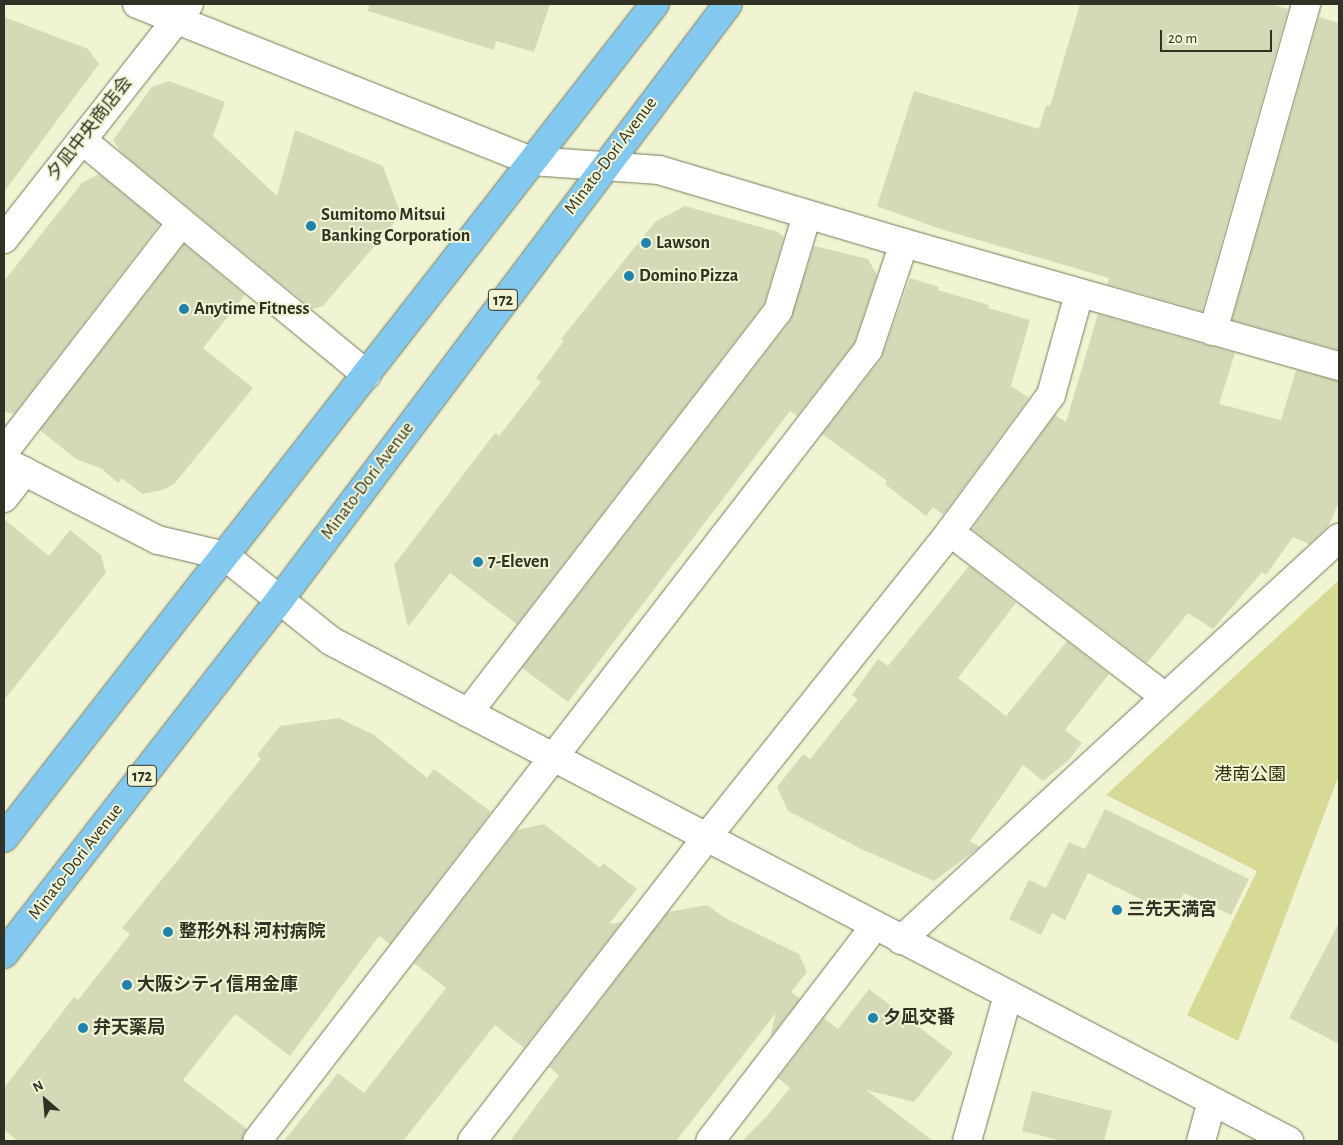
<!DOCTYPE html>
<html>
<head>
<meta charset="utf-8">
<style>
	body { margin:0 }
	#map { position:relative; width:1343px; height:1145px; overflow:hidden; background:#f1f4d2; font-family:"Alegreya Sans","Noto Sans JP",sans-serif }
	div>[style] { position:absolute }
	.green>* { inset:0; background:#d6da95 }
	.building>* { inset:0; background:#d6d9b8 }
	.roads { filter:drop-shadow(0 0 1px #76785a) drop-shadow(0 0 1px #76785a) }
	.minor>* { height:28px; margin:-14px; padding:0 14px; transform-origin:14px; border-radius:14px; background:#fff }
	.tertiary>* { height:28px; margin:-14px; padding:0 14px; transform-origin:14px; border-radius:14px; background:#fff }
	.trunk>* { height:28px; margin:-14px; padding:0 14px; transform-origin:14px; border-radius:14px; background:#83c8ee }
	.dots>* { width:14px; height:14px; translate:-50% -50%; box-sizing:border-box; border:2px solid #f1f4d2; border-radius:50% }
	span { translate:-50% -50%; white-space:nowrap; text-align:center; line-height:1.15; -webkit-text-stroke:4px #f1f4d2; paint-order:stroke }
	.shield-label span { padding:1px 4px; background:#f1f4d2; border:1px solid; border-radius:4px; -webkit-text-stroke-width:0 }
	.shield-label { font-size:16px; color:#313225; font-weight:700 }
	.street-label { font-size:18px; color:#313225 }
	.poi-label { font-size:18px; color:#313225; font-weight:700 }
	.left { translate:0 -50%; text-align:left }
	.park-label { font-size:18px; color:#2e2f0c }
	.frame { position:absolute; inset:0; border:5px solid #313225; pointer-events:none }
	.north { position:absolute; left:20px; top:1075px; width:50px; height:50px; -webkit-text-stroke:4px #f1f4d2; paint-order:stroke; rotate:333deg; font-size:14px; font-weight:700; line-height:20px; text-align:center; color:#313225 }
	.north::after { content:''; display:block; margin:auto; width:18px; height:22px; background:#313225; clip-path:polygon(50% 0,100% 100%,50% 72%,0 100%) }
	.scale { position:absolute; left:1160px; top:30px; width:112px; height:22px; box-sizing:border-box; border:2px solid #313225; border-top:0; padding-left:6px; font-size:15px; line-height:18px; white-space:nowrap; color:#313225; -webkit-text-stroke:4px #f1f4d2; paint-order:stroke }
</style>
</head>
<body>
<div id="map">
	<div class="green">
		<div style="clip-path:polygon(1339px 580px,1339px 775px,1238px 1041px,1187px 1015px,1257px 871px,1106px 795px)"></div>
	</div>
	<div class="building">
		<div style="clip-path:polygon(369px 4px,550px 4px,534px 52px,496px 41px,494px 50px,368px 11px)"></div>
		<div style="clip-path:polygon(1080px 4px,1271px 4px,1288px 9px,1202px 311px,1107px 284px,1109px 278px,937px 228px,877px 206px,914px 91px,1039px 129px,1046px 105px,1050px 106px)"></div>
		<div style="clip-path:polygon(4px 17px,88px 49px,99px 64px,4px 192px)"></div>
		<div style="clip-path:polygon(1319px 17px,1339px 23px,1339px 350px,1232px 320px)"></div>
		<div style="clip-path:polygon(169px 81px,225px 102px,213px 136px,277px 196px,295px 130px,383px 166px,401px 215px,323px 306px,312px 309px,121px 152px,113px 140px,152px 87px)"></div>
		<div style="clip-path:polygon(99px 174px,160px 224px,14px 414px,4px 412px,4px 281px,82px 183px)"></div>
		<div style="clip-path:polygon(685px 206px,778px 232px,784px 237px,764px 304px,517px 624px,450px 573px,408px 627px,394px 565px,495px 433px,499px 436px,541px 382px,536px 378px,564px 341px,561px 339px,655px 222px)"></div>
		<div style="clip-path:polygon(184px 244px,245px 295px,203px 348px,253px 388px,174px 484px,163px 490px,142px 494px,122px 478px,118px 483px,102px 469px,76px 459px,40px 430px)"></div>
		<div style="clip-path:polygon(814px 246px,868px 259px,877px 275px,854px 343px,797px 416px,790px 411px,568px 702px,522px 668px,790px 321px)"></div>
		<div style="clip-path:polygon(910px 278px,939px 287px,938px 290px,989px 305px,988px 308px,1030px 320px,1011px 386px,1029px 398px,943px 515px,933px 507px,926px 516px,885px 484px,887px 481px,822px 434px,881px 359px)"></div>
		<div style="clip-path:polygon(1098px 314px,1235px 353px,1219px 404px,1281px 420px,1296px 370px,1339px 381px,1339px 502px,1328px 527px,1309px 544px,1293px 537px,1266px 575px,1262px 572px,1213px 629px,1188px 613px,1147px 663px,972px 529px,1055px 415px,1066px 422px)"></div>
		<div style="clip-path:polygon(4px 519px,49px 556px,70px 530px,101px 555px,106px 573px,4px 700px)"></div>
		<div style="clip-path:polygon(969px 566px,1016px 603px,958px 678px,1006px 716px,1067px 641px,1109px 674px,1065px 730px,1082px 743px,1068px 761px,1043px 781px,1023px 765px,970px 841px,980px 847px,934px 881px,861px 849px,788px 811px,777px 787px,803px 754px,810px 759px,858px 699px,852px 695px,878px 659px,888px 666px)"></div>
		<div style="clip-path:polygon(339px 718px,374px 735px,427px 778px,434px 769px,491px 812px,390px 944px,379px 936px,290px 1056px,235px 1014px,183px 1080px,247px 1129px,242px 1141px,18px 1141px,4px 1130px,4px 1088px,74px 997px,78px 1000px,130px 934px,122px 928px,261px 759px,257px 755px,280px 726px)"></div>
		<div style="clip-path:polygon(1105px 809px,1249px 879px,1231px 915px,1184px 893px,1173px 915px,1088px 873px,1065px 920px,1052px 913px,1041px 935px,1009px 919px,1029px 880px,1046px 888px,1069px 842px,1085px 849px)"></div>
		<div style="clip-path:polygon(544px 824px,600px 868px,603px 863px,637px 889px,609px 924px,622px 922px,524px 1048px,495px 1025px,403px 1141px,284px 1141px,338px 1073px,364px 1093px,446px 988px,414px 963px,517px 830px)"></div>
		<div style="clip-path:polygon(707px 905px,725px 918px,799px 954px,807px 972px,791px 992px,800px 999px,770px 1037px,776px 1013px,676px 1141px,510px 1141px,559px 1075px,549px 1067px,668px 912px)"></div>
		<div style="clip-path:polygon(1339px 923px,1339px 1044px,1289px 1018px)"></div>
		<div style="clip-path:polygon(869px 989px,953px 1053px,914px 1102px,866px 1090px,933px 1141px,742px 1141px,768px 1115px,790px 1088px,778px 1078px,824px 1018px,838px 1029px)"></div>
		<div style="clip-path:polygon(1032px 1091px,1112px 1111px,1104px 1141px,1062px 1141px,1022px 1131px)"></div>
	</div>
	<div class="roads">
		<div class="minor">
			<div style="left:82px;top:140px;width:369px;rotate:39.5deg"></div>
			<div style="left:603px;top:166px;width:56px;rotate:4.1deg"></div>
			<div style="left:659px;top:170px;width:256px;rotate:16.6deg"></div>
			<div style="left:904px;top:243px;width:452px;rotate:15.8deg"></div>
			<div style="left:4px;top:239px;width:299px;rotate:-51.8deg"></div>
			<div style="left:1213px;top:331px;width:340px;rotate:-74.1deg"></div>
			<div style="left:4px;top:452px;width:288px;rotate:-52.3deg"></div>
			<div style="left:4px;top:461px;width:173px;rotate:27.2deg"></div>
			<div style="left:158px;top:540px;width:69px;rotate:13.4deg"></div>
			<div style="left:4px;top:498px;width:34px;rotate:-52deg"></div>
			<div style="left:950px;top:532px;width:271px;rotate:37.5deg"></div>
			<div style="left:468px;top:713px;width:508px;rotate:-52.36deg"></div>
			<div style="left:778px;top:311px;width:100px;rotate:-73.2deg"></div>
			<div style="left:901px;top:940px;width:595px;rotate:-42.55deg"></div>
			<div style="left:257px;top:1141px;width:1000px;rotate:-52.32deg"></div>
			<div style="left:868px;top:350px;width:113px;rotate:-71.4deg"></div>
			<div style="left:472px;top:1141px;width:383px;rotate:-52.3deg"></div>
			<div style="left:706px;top:838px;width:391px;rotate:-51.4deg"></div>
			<div style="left:950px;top:532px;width:170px;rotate:-53.6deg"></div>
			<div style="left:1051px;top:395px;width:105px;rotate:-74.5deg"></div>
			<div style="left:710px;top:1141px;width:271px;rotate:-52.5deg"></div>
			<div style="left:967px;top:1141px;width:152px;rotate:-74.3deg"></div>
			<div style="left:1201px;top:1141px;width:41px;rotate:-74.6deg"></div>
		</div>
		<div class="tertiary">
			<div style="left:137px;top:4px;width:424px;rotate:21.7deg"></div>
			<div style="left:531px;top:161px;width:72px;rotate:4deg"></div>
			<div style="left:225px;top:556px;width:136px;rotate:38.7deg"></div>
			<div style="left:331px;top:641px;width:1081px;rotate:27.56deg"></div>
		</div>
		<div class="trunk">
			<div style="left:4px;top:838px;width:1058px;rotate:-52.03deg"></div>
			<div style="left:4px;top:954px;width:451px;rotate:-52.1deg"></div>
			<div style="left:281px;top:598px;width:743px;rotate:-53.04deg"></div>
		</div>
	</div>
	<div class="dots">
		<div style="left:311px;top:226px;background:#2282ae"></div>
		<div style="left:646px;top:243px;background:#2282ae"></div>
		<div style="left:629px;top:276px;background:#2282ae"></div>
		<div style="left:184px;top:309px;background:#2282ae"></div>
		<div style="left:478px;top:562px;background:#2282ae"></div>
		<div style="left:1117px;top:910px;background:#2282ae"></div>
		<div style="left:168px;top:932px;background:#2282ae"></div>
		<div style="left:127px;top:985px;background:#2282ae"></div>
		<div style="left:873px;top:1018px;background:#2282ae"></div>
		<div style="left:83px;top:1028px;background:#2282ae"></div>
	</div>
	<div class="shield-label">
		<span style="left:503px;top:300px">172</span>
		<span style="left:142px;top:776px">172</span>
	</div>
	<div class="street-label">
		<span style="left:90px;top:129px;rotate:-52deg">夕凪中央商店会</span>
		<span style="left:611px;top:156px;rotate:-53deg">Minato-Dori Avenue</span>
		<span style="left:368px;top:481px;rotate:-53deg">Minato-Dori Avenue</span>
		<span style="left:76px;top:862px;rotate:-52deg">Minato-Dori Avenue</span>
	</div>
	<div class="poi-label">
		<span class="left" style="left:321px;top:226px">Sumitomo Mitsui<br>Banking Corporation</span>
		<span class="left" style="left:656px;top:243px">Lawson</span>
		<span class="left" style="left:639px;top:276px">Domino Pizza</span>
		<span class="left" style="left:194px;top:309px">Anytime Fitness</span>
		<span class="left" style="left:488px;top:562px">7-Eleven</span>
		<span class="left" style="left:1127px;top:910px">三先天満宮</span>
		<span class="left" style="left:179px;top:932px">整形外科 河村病院</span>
		<span class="left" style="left:137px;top:985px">大阪シティ信用金庫</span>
		<span class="left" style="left:883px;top:1018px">夕凪交番</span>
		<span class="left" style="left:93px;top:1028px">弁天薬局</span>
	</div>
	<div class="park-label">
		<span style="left:1250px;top:775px">港南公園</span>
	</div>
	<div class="frame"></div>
	<div class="north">N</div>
	<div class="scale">20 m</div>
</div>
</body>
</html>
